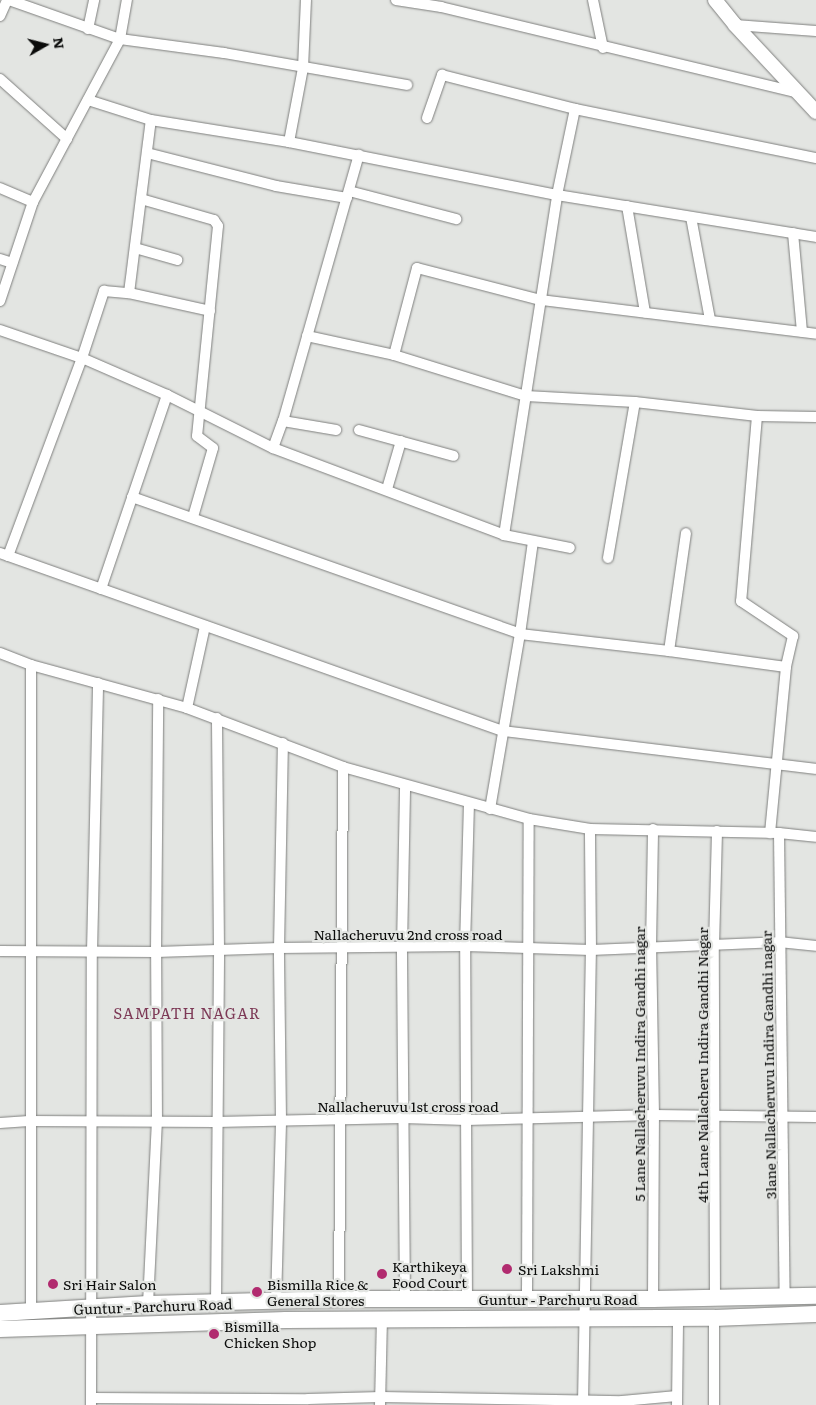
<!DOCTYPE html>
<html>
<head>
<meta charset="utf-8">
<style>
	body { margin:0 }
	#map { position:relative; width:816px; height:1405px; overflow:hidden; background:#e3e5e2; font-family:Literata,serif }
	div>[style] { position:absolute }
	.roads { filter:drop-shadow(0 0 1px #7e7f7d) drop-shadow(0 0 1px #7e7f7d) }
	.street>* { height:10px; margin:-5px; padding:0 5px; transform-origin:5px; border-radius:5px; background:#fff }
	.secondary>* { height:14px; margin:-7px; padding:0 7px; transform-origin:7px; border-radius:7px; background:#fff }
	.primary>* { height:16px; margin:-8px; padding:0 8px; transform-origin:8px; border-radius:8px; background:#fff }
	.dots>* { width:14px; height:14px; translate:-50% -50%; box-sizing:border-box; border:2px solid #e3e5e2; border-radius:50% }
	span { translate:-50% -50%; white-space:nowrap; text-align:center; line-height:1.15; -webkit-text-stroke:4.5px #e3e5e2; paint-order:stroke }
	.street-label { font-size:14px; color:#0b0c0b }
	.poi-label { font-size:14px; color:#0b0c0b }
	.left { translate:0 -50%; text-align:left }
	.neighbourhood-label { font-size:15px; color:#7d3956; letter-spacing:1px }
	.north { position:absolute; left:20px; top:20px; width:50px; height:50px; -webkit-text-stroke:4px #e3e5e2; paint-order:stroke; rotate:82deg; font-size:14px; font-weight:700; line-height:20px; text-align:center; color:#0b0c0b }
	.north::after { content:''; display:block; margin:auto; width:18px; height:22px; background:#0b0c0b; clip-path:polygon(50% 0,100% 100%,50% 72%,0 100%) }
</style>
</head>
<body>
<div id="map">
	<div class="roads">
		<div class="street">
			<div style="left:9px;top:0;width:118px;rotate:19.4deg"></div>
			<div style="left:120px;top:39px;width:105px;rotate:7.7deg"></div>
			<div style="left:224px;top:53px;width:186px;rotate:9.9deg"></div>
			<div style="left:396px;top:0;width:46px;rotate:8.8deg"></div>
			<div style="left:441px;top:7px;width:368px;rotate:13.5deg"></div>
			<div style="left:593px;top:0;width:49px;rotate:78.2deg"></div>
			<div style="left:0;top:16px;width:17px;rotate:-66deg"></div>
			<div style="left:735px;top:25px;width:81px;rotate:4.2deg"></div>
			<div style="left:88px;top:29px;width:30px;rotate:-78deg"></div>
			<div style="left:0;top:79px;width:90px;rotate:41.8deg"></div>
			<div style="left:88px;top:100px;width:66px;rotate:17.6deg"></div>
			<div style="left:151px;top:120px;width:140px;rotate:9.1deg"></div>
			<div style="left:289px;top:142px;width:273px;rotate:11.2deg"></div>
			<div style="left:557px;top:195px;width:262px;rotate:9.2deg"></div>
			<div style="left:427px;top:118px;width:46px;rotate:-70.8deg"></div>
			<div style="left:442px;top:75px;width:137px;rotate:14.3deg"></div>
			<div style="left:575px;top:109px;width:246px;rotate:11.5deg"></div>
			<div style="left:289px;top:142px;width:75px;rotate:-79.3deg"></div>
			<div style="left:303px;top:68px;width:68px;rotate:-87.5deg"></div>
			<div style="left:147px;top:153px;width:133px;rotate:14.3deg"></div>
			<div style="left:276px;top:186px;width:72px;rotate:9.6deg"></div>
			<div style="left:0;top:188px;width:36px;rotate:23deg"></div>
			<div style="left:349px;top:191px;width:111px;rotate:14.7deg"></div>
			<div style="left:141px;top:199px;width:76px;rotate:16deg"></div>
			<div style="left:214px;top:220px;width:7px;rotate:56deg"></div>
			<div style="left:218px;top:226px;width:211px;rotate:95.7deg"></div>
			<div style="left:197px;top:436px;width:20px;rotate:37deg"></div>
			<div style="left:213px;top:448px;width:72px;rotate:106.2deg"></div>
			<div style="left:627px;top:206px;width:108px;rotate:80.4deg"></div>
			<div style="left:691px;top:217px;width:105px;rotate:79.5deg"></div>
			<div style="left:793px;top:233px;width:99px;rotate:84.8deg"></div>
			<div style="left:135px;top:248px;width:44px;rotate:15.9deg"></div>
			<div style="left:0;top:259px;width:13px;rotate:18deg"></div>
			<div style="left:129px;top:293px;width:83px;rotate:12.5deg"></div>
			<div style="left:0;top:301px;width:104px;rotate:-71.6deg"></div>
			<div style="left:33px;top:202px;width:185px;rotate:-61.9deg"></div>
			<div style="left:120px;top:39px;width:40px;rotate:-80deg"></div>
			<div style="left:0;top:330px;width:87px;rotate:18.9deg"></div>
			<div style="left:82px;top:358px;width:93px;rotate:23.5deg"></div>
			<div style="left:167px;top:395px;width:119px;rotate:26.6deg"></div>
			<div style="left:273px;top:448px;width:247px;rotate:20.6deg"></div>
			<div style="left:504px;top:535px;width:67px;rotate:11.1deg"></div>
			<div style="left:307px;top:336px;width:89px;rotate:12.3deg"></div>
			<div style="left:394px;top:355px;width:138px;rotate:17.3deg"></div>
			<div style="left:526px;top:396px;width:109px;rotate:3.2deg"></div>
			<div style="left:635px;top:402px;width:123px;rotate:6.5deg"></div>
			<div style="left:757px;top:416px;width:59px;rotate:1deg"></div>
			<div style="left:394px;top:355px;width:90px;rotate:-75.2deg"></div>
			<div style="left:417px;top:268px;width:128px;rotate:14.5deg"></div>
			<div style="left:541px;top:300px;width:277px;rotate:7deg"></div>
			<div style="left:757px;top:416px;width:186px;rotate:94.9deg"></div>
			<div style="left:741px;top:601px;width:63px;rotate:33.9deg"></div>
			<div style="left:793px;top:636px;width:32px;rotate:103deg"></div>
			<div style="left:283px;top:421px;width:54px;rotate:9.6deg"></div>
			<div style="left:359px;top:430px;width:98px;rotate:15.3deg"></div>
			<div style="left:273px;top:448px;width:29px;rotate:-70deg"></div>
			<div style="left:283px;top:421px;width:277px;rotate:-74.1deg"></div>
			<div style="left:387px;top:489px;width:50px;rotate:-73.7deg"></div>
			<div style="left:132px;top:497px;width:411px;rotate:19.4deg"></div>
			<div style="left:520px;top:634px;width:150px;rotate:6.5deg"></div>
			<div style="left:669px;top:651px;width:118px;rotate:7.8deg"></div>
			<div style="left:786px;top:667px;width:167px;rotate:95.5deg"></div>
			<div style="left:504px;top:535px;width:344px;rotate:-81.1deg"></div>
			<div style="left:557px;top:195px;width:88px;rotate:-78.2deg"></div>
			<div style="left:0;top:553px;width:534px;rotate:19.49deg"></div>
			<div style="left:503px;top:731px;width:315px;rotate:6.9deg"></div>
			<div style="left:8px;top:556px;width:211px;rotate:-69.5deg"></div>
			<div style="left:82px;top:358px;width:71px;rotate:-71.8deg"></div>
			<div style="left:104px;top:291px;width:25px;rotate:5deg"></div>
			<div style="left:129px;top:293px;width:174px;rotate:-82.8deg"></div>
			<div style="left:608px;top:558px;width:158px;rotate:-80.2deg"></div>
			<div style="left:101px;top:589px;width:205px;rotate:-71.2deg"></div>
			<div style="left:669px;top:651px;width:119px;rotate:-81.8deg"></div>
			<div style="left:0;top:653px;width:33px;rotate:21deg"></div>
			<div style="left:31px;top:665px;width:162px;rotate:15.4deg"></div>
			<div style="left:187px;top:708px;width:167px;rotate:20.7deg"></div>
			<div style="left:343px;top:767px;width:193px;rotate:15.6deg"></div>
			<div style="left:529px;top:819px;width:62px;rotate:9.3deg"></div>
			<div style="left:590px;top:829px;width:189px;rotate:1.2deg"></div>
			<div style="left:779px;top:833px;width:37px;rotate:6deg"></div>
			<div style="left:187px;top:708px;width:84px;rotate:-77.6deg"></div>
			<div style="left:490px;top:809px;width:178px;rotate:-80.3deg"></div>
			<div style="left:520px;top:634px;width:93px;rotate:-82deg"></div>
			<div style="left:779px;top:833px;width:463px;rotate:89.3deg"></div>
			<div style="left:0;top:951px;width:156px;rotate:0.4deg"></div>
			<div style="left:156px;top:952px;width:123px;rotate:-1.9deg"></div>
			<div style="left:279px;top:948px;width:186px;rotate:-0.6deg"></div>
			<div style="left:465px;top:946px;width:126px;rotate:1.8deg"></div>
			<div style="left:591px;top:950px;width:188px;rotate:-2.4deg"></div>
			<div style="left:779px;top:942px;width:37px;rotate:6deg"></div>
			<div style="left:0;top:1123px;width:29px;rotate:-4deg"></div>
			<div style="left:29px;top:1121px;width:187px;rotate:0.3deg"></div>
			<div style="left:216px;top:1122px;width:187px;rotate:-1.2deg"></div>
			<div style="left:403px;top:1118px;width:63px;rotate:1.8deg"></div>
			<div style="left:466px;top:1120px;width:188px;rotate:-1.5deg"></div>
			<div style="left:654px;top:1115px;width:162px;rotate:0.7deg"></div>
			<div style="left:527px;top:1298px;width:479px;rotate:-89.8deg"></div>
			<div style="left:715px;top:1298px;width:352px;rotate:-90.2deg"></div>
			<div style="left:714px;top:946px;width:115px;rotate:-88.5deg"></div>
			<div style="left:339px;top:1299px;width:532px;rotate:-89.57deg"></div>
			<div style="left:405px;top:1299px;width:352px;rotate:-90.5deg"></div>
			<div style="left:402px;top:947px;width:161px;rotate:-88.9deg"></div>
			<div style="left:467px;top:1299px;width:353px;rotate:-90.3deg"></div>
			<div style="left:465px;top:946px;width:142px;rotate:-88.4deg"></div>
			<div style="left:653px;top:1299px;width:184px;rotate:-89.7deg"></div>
			<div style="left:654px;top:1115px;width:168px;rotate:-91deg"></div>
			<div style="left:651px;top:947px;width:118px;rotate:-89deg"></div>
			<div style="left:276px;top:1302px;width:182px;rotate:-88.4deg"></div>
			<div style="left:281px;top:1120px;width:172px;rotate:-90.7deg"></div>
			<div style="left:279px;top:948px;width:205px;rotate:-88.9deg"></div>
			<div style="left:148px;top:1304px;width:182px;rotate:-87.2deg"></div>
			<div style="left:157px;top:1122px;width:170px;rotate:-90.3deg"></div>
			<div style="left:156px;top:952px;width:253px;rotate:-89.5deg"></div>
			<div style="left:216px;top:1304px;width:354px;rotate:-89.5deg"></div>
			<div style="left:219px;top:950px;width:232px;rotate:-90.5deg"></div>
			<div style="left:31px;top:1312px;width:647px;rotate:-90deg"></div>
			<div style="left:92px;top:1398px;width:216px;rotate:0.3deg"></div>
			<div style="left:308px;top:1399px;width:73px;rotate:-1.6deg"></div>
			<div style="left:381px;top:1397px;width:241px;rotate:1deg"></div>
			<div style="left:622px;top:1401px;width:55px;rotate:-5.2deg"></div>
			<div style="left:583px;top:1404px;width:454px;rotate:-89deg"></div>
			<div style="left:591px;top:950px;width:121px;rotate:-90.5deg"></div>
			<div style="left:91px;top:1405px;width:453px;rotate:-89.9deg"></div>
			<div style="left:92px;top:952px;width:269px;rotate:-88.7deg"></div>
			<div style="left:380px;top:1405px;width:85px;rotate:-88.7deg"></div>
			<div style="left:677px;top:1405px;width:88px;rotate:-89.3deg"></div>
			<div style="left:714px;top:1405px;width:87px;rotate:-90deg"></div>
		</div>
		<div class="secondary">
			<div style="left:715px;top:0;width:32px;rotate:51deg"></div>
			<div style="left:735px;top:25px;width:119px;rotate:47deg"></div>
		</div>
		<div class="primary">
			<div style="left:0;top:1313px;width:148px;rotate:-3.5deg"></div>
			<div style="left:148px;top:1304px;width:191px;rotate:-1.5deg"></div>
			<div style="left:339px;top:1299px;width:314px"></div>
			<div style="left:653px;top:1299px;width:163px;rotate:-1.1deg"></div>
			<div style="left:0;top:1329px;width:286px;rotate:-1.8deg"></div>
			<div style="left:286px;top:1320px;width:428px;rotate:-0.3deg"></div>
			<div style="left:714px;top:1318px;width:102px;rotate:-2.2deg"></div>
		</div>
	</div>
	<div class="dots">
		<div style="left:507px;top:1269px;background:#b12b6f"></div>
		<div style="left:382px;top:1274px;background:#b12b6f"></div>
		<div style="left:53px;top:1284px;background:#b12b6f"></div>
		<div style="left:257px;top:1292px;background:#b12b6f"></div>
		<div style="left:214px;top:1334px;background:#b12b6f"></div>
	</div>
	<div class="street-label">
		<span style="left:408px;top:934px">Nallacheruvu 2nd cross road</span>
		<span style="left:639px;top:1064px;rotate:-90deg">5 Lane Nallacheruvu Indira Gandhi nagar</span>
		<span style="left:702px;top:1065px;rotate:-90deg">4th Lane Nallacheru Indira Gandhi Nagar</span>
		<span style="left:768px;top:1065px;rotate:-91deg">3lane Nallacheruvu Indira Gandhi nagar</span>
		<span style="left:408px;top:1106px">Nallacheruvu 1st cross road</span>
		<span style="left:558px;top:1299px">Guntur - Parchuru Road</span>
		<span style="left:153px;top:1306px;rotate:-2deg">Guntur - Parchuru Road</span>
	</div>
	<div class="poi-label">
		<span class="left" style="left:392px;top:1274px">Karthikeya<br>Food Court</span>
		<span class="left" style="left:518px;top:1269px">Sri Lakshmi</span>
		<span class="left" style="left:63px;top:1284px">Sri Hair Salon</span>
		<span class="left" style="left:267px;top:1292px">Bismilla Rice &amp;<br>General Stores</span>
		<span class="left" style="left:224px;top:1334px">Bismilla<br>Chicken Shop</span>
	</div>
	<div class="neighbourhood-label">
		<span style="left:187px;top:1013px">SAMPATH NAGAR</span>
	</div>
	<div class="north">N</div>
</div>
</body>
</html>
